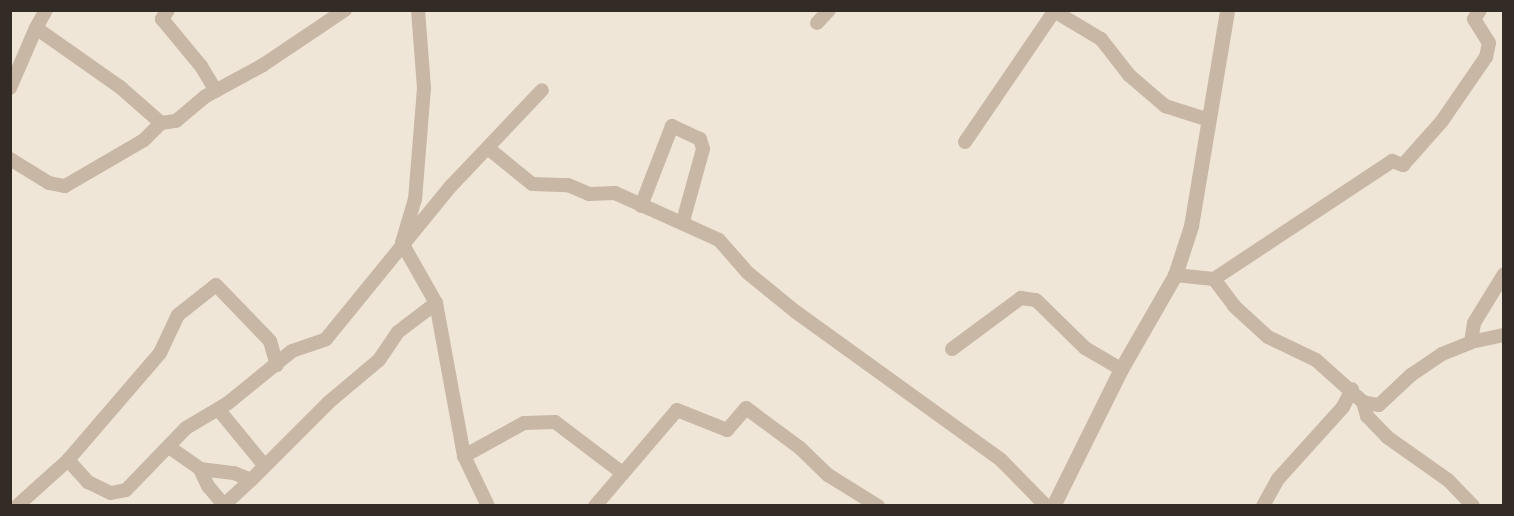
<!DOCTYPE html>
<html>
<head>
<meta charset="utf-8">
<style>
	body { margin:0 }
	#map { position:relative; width:1514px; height:516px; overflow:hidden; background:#f0e6d7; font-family:"Alegreya Sans",sans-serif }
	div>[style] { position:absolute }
	.minor>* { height:14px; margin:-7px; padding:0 7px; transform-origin:7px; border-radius:7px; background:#c8b7a4 }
	.tertiary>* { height:15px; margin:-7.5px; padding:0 7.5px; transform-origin:7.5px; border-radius:7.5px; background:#c8b7a4 }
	span { translate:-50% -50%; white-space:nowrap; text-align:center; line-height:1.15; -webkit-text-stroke:4.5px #f8f0e3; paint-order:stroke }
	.frame { position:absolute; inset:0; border:12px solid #332b25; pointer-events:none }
</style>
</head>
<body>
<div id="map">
	<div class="minor">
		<div style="left:168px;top:10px;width:11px;rotate:124deg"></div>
		<div style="left:162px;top:19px;width:61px;rotate:50.3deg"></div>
		<div style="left:201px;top:66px;width:29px;rotate:59deg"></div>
		<div style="left:418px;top:10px;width:78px;rotate:85.6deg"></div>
		<div style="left:424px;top:88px;width:111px;rotate:94.6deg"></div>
		<div style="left:415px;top:199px;width:46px;rotate:106.5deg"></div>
		<div style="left:402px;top:243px;width:69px;rotate:60.5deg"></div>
		<div style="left:436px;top:303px;width:156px;rotate:79.6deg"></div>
		<div style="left:464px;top:456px;width:55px;rotate:64.4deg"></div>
		<div style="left:1054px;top:11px;width:55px;rotate:30.8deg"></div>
		<div style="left:1101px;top:39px;width:46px;rotate:52.1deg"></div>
		<div style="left:1129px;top:75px;width:48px;rotate:40.7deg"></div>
		<div style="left:1165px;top:106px;width:43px;rotate:17.6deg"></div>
		<div style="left:817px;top:23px;width:18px;rotate:-47deg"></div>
		<div style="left:36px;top:28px;width:21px;rotate:-61deg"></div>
		<div style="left:10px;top:88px;width:65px;rotate:-66.6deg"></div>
		<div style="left:36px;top:28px;width:103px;rotate:35.1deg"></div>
		<div style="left:120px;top:87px;width:55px;rotate:41.3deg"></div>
		<div style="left:161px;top:123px;width:15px;rotate:-8deg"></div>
		<div style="left:176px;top:121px;width:39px;rotate:-40deg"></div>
		<div style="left:206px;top:96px;width:65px;rotate:-28.5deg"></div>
		<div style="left:263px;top:65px;width:99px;rotate:-33.9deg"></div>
		<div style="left:965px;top:142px;width:160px;rotate:-55.7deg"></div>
		<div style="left:489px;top:149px;width:55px;rotate:39.1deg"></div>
		<div style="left:532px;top:184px;width:36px;rotate:2deg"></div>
		<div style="left:568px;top:185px;width:23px;rotate:23deg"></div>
		<div style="left:589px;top:194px;width:26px;rotate:-2deg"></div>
		<div style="left:615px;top:193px;width:114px;rotate:24.3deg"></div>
		<div style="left:719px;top:240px;width:44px;rotate:48.7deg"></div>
		<div style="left:748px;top:273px;width:62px;rotate:39.1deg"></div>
		<div style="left:796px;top:312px;width:253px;rotate:35.8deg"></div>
		<div style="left:1001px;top:460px;width:64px;rotate:45.6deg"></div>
		<div style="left:10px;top:159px;width:46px;rotate:31.6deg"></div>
		<div style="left:49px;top:183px;width:16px;rotate:11deg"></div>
		<div style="left:65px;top:186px;width:91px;rotate:-30.2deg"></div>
		<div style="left:144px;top:140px;width:24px;rotate:-45deg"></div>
		<div style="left:641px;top:206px;width:86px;rotate:-68.8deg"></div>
		<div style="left:672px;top:126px;width:31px;rotate:25deg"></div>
		<div style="left:700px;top:139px;width:10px;rotate:73deg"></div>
		<div style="left:703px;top:149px;width:75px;rotate:105.5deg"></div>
		<div style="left:1175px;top:275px;width:39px;rotate:6deg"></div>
		<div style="left:1214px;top:279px;width:34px;rotate:53deg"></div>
		<div style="left:1234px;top:306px;width:46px;rotate:42.4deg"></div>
		<div style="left:1268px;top:337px;width:53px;rotate:25.6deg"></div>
		<div style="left:1316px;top:360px;width:63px;rotate:41.8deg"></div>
		<div style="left:1363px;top:402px;width:16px;rotate:11deg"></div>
		<div style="left:1379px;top:405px;width:44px;rotate:-43.2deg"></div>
		<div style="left:1411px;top:375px;width:37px;rotate:-34deg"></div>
		<div style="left:1442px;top:354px;width:31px;rotate:-22deg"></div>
		<div style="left:1471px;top:342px;width:34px;rotate:-12deg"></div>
		<div style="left:1214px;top:279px;width:214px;rotate:-33.5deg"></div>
		<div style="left:1392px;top:161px;width:12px;rotate:20deg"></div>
		<div style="left:1403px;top:165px;width:59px;rotate:-48.4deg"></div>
		<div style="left:1442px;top:121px;width:78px;rotate:-55.5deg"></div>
		<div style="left:1486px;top:57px;width:14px;rotate:-78deg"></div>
		<div style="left:1489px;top:43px;width:28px;rotate:-122deg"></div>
		<div style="left:1474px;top:19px;width:11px;rotate:-56deg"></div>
		<div style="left:1471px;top:342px;width:19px;rotate:-81deg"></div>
		<div style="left:1474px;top:323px;width:57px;rotate:-58.5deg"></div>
		<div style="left:952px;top:349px;width:86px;rotate:-36.5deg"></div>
		<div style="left:1021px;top:298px;width:15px;rotate:8deg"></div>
		<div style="left:1036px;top:300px;width:69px;rotate:44.4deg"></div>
		<div style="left:1085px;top:348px;width:42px;rotate:30.3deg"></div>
		<div style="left:1363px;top:402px;width:15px;rotate:74deg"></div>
		<div style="left:1367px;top:416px;width:29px;rotate:46deg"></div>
		<div style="left:1387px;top:437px;width:75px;rotate:35.2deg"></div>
		<div style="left:1448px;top:480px;width:36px;rotate:46deg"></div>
		<div style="left:218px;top:409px;width:72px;rotate:50.6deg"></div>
		<div style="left:169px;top:447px;width:38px;rotate:35deg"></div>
		<div style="left:200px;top:469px;width:34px;rotate:7deg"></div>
		<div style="left:234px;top:473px;width:18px;rotate:22deg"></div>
		<div style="left:251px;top:480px;width:110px;rotate:-45deg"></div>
		<div style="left:329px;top:402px;width:65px;rotate:-40deg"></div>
		<div style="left:379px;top:360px;width:34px;rotate:-56deg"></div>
		<div style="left:398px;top:332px;width:48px;rotate:-37.3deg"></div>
		<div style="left:464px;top:456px;width:68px;rotate:-28.8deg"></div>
		<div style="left:524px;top:423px;width:31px;rotate:-2deg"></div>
		<div style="left:555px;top:422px;width:83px;rotate:37.1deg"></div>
		<div style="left:68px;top:460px;width:141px;rotate:-49.3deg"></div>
		<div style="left:160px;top:353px;width:42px;rotate:-64.7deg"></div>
		<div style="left:178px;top:315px;width:48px;rotate:-38.3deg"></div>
		<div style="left:216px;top:285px;width:78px;rotate:46deg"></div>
		<div style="left:270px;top:341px;width:25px;rotate:74deg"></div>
		<div style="left:200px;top:469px;width:19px;rotate:65deg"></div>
		<div style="left:208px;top:486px;width:26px;rotate:50deg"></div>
		<div style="left:224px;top:505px;width:37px;rotate:-43deg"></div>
		<div style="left:17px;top:506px;width:69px;rotate:-42deg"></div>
		<div style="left:68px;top:460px;width:30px;rotate:48deg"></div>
		<div style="left:88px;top:482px;width:25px;rotate:26deg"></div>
		<div style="left:111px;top:493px;width:15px;rotate:-11deg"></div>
		<div style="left:126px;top:490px;width:86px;rotate:-45.9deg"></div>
		<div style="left:186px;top:428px;width:49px;rotate:-30.8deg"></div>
		<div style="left:228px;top:403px;width:82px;rotate:-39.1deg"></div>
		<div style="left:292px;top:351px;width:36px;rotate:-19deg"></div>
		<div style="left:326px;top:339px;width:198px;rotate:-50.8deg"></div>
		<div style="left:451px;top:186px;width:132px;rotate:-46.5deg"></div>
		<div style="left:595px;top:506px;width:126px;rotate:-49.5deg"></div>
		<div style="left:677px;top:410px;width:54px;rotate:21.8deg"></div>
		<div style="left:727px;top:430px;width:29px;rotate:-49deg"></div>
		<div style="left:746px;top:408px;width:67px;rotate:36.5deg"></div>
		<div style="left:800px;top:448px;width:39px;rotate:44deg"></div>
		<div style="left:828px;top:475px;width:59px;rotate:31.8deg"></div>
		<div style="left:1263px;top:506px;width:31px;rotate:-61deg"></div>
		<div style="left:1278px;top:479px;width:97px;rotate:-47.9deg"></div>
		<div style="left:1343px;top:407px;width:20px;rotate:-63deg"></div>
	</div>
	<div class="tertiary">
		<div style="left:1053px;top:506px;width:153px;rotate:-63.6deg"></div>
		<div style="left:1121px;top:369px;width:108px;rotate:-60.1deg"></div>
		<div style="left:1175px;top:275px;width:52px;rotate:-71.9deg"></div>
		<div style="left:1191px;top:226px;width:219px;rotate:-80.5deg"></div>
	</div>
	<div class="frame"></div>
</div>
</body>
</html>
